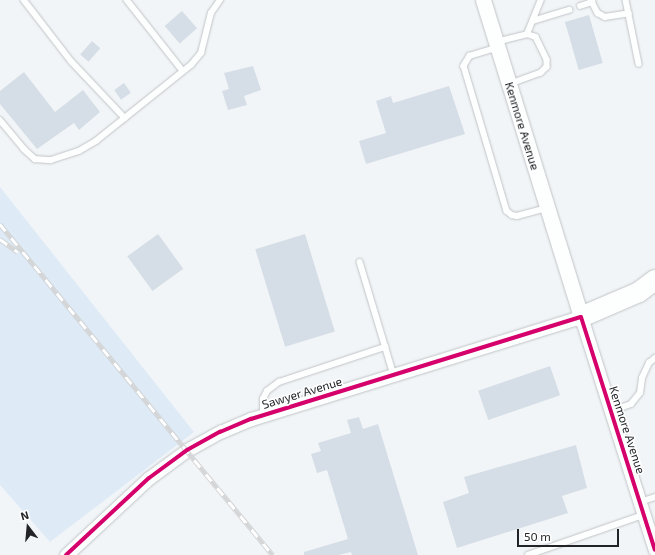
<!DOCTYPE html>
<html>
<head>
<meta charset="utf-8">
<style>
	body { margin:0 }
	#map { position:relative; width:655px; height:555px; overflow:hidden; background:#f2f5f8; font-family:"Exo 2",sans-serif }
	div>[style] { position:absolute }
	.green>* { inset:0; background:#deebf7 }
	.building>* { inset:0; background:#d5dee6; transform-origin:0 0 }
	.roads { filter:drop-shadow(0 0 1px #c1c4c6) drop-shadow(0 0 1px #c1c4c6) }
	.service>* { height:5.5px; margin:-2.75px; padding:0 2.75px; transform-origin:2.75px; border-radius:2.75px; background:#fdfefe }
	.tertiary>* { height:13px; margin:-6.5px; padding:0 6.5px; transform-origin:6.5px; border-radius:6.5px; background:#fdfefe }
	.secondary>* { height:15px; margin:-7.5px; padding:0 7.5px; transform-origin:7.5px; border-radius:7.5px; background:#fdfefe }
	.motorway>* { height:20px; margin:-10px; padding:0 10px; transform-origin:10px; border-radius:10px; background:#fdfefe }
	.rail>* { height:4.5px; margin-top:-2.25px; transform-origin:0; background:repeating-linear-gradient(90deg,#fff 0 9px,#d4d5d6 0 18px); box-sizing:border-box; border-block:1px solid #d4d5d6 }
	.cycleway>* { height:4px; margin:-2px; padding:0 2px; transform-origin:2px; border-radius:2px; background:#d6006c }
	span { translate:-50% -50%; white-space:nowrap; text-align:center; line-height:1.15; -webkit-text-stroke:3px #fff; paint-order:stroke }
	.street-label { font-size:12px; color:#212326 }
	.north { position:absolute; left:8px; top:507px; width:40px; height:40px; -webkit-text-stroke:3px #fff; paint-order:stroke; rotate:344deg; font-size:11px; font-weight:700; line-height:16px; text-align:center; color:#212326 }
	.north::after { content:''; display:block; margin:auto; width:14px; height:18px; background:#212326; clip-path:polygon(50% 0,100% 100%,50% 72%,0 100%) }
	.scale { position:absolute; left:517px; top:529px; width:102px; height:18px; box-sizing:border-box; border:2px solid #212326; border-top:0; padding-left:5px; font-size:12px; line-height:14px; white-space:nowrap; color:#212326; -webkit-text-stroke:3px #fff; paint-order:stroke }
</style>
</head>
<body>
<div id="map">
	<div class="green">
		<div style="clip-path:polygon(0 187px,194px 432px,50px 542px,0 485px)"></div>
	</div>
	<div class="building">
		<div style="left:182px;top:11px;width:23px;height:23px;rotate:49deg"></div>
		<div style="left:589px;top:15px;width:50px;height:25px;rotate:74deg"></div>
		<div style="left:92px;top:41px;width:11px;height:18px;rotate:41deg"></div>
		<div style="clip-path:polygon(253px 66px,261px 90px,244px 96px,247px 105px,228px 110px,222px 91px,229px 89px,224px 73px)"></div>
		<div style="clip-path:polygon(24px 72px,55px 112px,83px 90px,100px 112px,79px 130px,74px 123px,37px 149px,0 104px,0 91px)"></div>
		<div style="left:124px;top:83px;width:12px;height:12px;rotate:55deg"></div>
		<div style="clip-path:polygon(449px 86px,465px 134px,366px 164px,359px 141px,386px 133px,376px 101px,391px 96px,393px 103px)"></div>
		<div style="left:158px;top:234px;width:43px;height:38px;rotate:54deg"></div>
		<div style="left:305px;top:234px;width:102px;height:52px;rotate:73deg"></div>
		<div style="left:550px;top:366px;width:31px;height:76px;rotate:71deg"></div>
		<div style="clip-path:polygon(359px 417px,363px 429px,378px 424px,418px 555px,352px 555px,351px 552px,339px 555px,304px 555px,304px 552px,348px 539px,327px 470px,317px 473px,311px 454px,321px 451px,318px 443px,351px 433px,347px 420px)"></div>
		<div style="clip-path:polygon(576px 445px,587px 488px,562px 496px,568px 513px,457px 548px,443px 502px,469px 493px,464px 477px)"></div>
	</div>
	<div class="roads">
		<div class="service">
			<div style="left:24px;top:0;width:78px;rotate:52.3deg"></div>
			<div style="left:72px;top:62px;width:77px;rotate:46.6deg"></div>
			<div style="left:127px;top:0;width:90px;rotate:51.7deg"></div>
			<div style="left:591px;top:0;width:15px;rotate:62deg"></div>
			<div style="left:598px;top:13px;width:8px;rotate:30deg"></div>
			<div style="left:605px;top:17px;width:24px;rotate:-9deg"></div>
			<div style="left:626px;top:0;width:65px;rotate:78.5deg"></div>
			<div style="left:580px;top:6px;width:13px;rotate:-18deg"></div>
			<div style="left:533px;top:21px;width:38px;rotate:-17deg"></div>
			<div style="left:527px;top:34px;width:37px;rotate:-68deg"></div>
			<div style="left:496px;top:42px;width:32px;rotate:-14deg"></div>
			<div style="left:527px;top:34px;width:9px;rotate:18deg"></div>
			<div style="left:536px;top:37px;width:25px;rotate:64deg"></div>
			<div style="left:547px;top:60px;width:7px;rotate:90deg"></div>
			<div style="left:547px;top:67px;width:8px;rotate:135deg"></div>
			<div style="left:541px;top:73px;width:33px;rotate:160deg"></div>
			<div style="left:497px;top:48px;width:28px;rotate:163deg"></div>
			<div style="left:470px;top:56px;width:12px;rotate:121deg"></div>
			<div style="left:464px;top:66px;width:151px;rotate:73.5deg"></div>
			<div style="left:507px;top:211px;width:6px;rotate:39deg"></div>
			<div style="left:512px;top:215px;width:5px;rotate:11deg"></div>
			<div style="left:517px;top:216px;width:30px;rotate:-15deg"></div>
			<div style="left:0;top:120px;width:38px;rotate:50deg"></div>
			<div style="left:24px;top:149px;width:15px;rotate:42deg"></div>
			<div style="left:35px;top:159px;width:16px;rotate:4deg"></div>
			<div style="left:51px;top:160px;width:29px;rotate:-18deg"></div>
			<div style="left:79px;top:151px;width:20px;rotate:-30deg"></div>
			<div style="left:96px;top:141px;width:122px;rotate:-38.7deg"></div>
			<div style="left:191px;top:65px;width:16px;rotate:-50deg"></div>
			<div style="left:201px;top:53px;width:41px;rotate:-76deg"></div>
			<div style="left:211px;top:13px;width:16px;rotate:-55deg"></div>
			<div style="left:360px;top:262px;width:118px;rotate:73.3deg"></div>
			<div style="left:611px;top:411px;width:21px;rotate:-19deg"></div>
			<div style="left:631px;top:404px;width:14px;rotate:-51deg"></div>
			<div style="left:640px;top:393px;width:15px;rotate:-82deg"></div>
			<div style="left:642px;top:378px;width:17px;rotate:-65deg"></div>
			<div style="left:649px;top:363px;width:8px;rotate:-40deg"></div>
			<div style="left:263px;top:415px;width:16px;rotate:-90deg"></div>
			<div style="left:263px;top:399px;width:9px;rotate:-63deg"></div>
			<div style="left:267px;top:391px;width:15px;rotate:-37deg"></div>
			<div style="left:279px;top:382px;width:112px;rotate:-18.3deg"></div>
			<div style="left:640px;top:502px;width:16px;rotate:-18deg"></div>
			<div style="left:528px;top:555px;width:122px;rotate:-19.2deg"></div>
		</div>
		<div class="tertiary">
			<div style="left:66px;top:555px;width:113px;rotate:-42.9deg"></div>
			<div style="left:149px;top:478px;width:47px;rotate:-36.4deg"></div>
			<div style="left:187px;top:450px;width:38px;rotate:-29deg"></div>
			<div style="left:220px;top:432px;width:34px;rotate:-23deg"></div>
			<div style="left:251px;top:419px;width:345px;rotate:-17.2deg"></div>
			<div style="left:581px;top:317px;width:244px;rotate:72.4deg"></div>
		</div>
		<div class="secondary">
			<div style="left:483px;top:0;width:332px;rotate:72.8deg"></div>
		</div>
		<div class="motorway">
			<div style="left:581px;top:317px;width:63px;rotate:-23.3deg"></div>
			<div style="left:639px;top:292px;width:20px;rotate:-37deg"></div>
		</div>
	</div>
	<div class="rail">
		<div style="left:0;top:224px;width:429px;rotate:50.5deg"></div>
		<div style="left:0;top:239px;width:22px;rotate:36deg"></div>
	</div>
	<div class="cycleway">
		<div style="left:66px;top:555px;width:113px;rotate:-42.9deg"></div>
		<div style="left:149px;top:478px;width:47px;rotate:-36.4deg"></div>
		<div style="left:187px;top:450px;width:38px;rotate:-29deg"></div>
		<div style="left:220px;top:432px;width:34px;rotate:-23deg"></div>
		<div style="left:251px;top:419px;width:345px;rotate:-17.2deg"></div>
		<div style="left:581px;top:317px;width:244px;rotate:72.4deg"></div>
	</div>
	<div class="street-label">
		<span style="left:522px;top:126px;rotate:73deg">Kenmore Avenue</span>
		<span style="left:302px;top:393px;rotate:-17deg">Sawyer Avenue</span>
		<span style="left:627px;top:430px;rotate:72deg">Kenmore Avenue</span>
	</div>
	<div class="north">N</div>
	<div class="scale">50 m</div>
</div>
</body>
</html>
